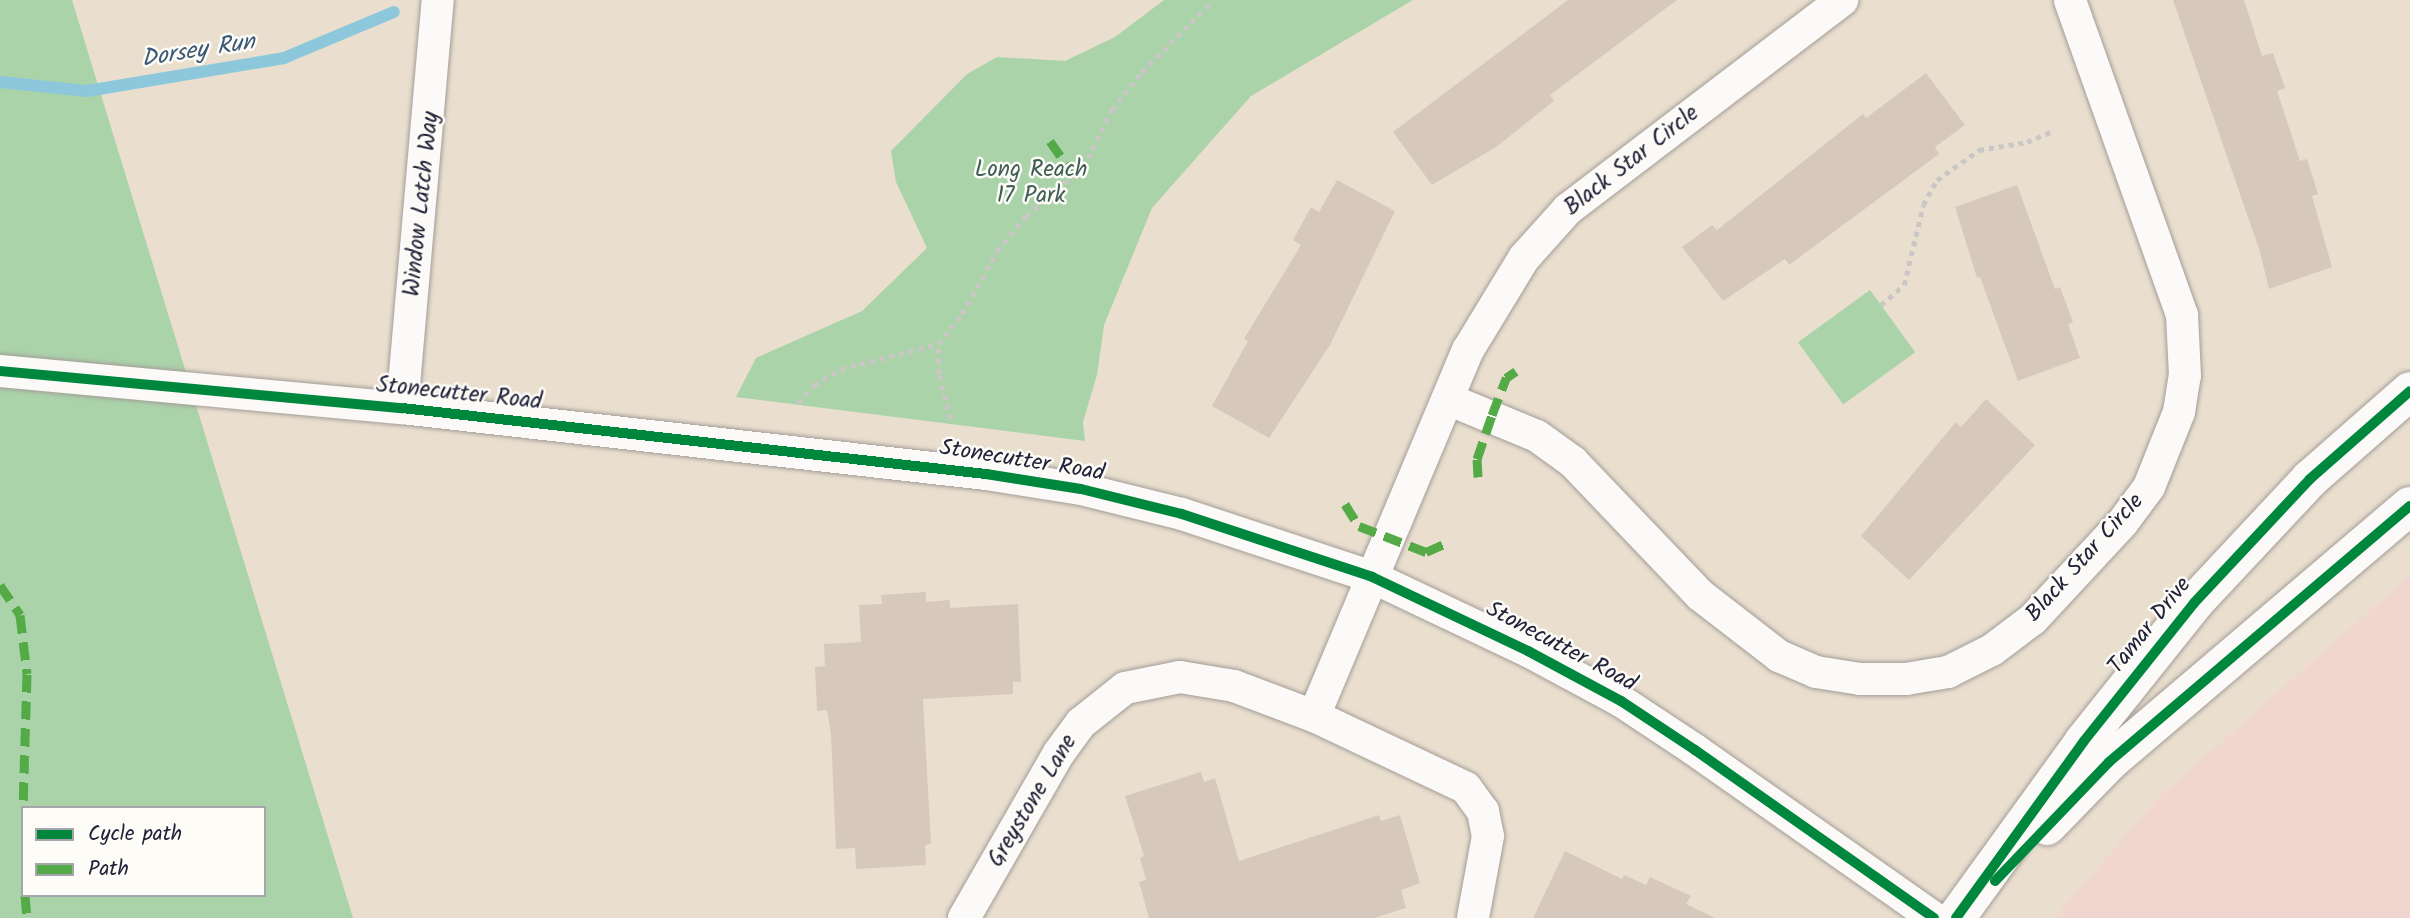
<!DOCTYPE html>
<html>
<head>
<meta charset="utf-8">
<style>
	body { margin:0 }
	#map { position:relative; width:2410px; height:918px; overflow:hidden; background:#eadfcf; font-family:Kalam,sans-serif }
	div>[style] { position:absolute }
	.built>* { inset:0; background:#f1d6d0 }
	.green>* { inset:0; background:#aad3aa; transform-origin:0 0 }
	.stream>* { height:12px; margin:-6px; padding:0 6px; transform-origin:6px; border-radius:6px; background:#8dc7dc }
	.building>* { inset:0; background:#d7c8bd }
	.path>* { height:4.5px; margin-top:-2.25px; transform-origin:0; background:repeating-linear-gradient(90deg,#c9c6c5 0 5px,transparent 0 10px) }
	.roads { filter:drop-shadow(0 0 2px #a39d97) drop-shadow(0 0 2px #a39d97) }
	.minor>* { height:32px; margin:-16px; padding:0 16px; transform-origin:16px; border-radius:16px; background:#fcfaf8 }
	.tertiary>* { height:38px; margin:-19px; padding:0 19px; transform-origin:19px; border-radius:19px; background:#fcfaf8 }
	.quiet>* { height:9px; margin-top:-4.5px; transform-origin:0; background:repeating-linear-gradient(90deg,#53aa46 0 18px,transparent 0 27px) }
	.cycleway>* { height:10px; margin:-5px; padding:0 5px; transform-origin:5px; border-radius:5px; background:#00873e }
	span { translate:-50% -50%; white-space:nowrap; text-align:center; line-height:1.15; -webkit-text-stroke:5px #fdfcf7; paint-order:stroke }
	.street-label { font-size:23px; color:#22223b }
	.park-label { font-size:23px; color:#3f5d57 }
	.water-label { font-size:24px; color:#395875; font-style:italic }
	.legend { position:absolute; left:21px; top:806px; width:245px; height:91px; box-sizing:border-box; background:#fdfcf7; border:2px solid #a5a5ac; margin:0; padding:9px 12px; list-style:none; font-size:21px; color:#22223b }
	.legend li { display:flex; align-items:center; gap:14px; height:35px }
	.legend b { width:35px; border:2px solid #a5a5ac }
</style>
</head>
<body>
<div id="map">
	<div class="built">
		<div style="clip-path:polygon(2410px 575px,2410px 918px,2054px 918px,2157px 799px)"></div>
	</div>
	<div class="green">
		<div style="clip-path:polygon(evenodd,0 0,72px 0,353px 918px,0 918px,0 0,23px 808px,264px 808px,264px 895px,23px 895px,23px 808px)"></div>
		<div style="clip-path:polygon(1164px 0,1413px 0,1251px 96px,1152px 208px,1104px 325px,1097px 375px,1083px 422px,1085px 441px,736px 397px,756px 358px,862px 311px,927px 248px,896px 182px,891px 151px,967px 74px,997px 57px,1065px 61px,1115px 37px)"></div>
		<div style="left:1870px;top:290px;width:77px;height:89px;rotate:54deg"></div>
	</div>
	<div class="stream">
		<div style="left:0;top:82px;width:87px;rotate:5.9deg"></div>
		<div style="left:87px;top:91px;width:200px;rotate:-9.5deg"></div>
		<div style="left:284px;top:58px;width:119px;rotate:-22.7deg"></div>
	</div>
	<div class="building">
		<div style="clip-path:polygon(1568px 0,1677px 0,1550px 95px,1554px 101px,1496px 147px,1432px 185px,1393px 132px)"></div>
		<div style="clip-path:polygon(2173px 0,2244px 0,2262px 56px,2273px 53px,2285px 88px,2277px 91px,2300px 161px,2307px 159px,2318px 194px,2312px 196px,2332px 267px,2269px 289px,2260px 252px)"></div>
		<div style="clip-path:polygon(1926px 73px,1965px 125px,1935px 147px,1939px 154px,1789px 265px,1785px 259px,1723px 301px,1682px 247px,1712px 225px,1717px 230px,1863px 114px,1866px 118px)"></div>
		<div style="clip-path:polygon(1337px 180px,1395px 211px,1330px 345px,1269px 438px,1212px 406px,1248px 341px,1244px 339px,1301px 245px,1293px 240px,1311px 207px,1319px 212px)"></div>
		<div style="clip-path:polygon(2017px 185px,2055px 289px,2060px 287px,2073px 322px,2068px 324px,2080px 358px,2018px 381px,1980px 277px,1977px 278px,1955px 207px)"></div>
		<div style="clip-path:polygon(1986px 399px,2035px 445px,1909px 580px,1861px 536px,1956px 422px,1961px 427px)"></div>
		<div style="clip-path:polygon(926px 592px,926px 602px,950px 600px,950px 608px,1018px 604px,1021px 682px,1013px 682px,1013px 694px,923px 699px,931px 844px,925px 845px,926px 865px,856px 869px,855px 848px,836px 849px,831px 735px,827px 710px,817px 711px,815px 667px,825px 666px,824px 644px,861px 642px,859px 605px,882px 604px,881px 595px)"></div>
		<div style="clip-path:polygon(1201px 772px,1204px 782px,1215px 778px,1239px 861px,1379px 815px,1381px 821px,1400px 815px,1420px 883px,1401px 890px,1406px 908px,1374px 918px,1149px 918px,1139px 882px,1146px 880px,1140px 858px,1144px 856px,1125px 796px)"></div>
		<div style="clip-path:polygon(1565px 851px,1622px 879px,1624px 875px,1646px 885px,1650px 877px,1691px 896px,1686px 904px,1715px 918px,1533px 918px)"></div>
	</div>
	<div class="path">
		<div style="left:1881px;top:305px;width:30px;rotate:-41deg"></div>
		<div style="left:1904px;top:285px;width:82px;rotate:-76.6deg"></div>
		<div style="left:1923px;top:205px;width:29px;rotate:-61deg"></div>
		<div style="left:1937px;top:180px;width:52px;rotate:-35.5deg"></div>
		<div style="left:1979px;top:150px;width:49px;rotate:-9.5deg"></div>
		<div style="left:2027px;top:142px;width:26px;rotate:-23deg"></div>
		<div style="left:798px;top:403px;width:24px;rotate:-48deg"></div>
		<div style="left:814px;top:385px;width:31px;rotate:-31deg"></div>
		<div style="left:841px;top:369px;width:100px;rotate:-14.5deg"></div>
		<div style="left:950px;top:419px;width:46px;rotate:-103.7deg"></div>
		<div style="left:939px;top:374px;width:30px;rotate:-92deg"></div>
		<div style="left:938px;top:344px;width:38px;rotate:-51deg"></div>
		<div style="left:962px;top:314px;width:72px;rotate:-60.9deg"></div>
		<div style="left:997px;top:251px;width:45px;rotate:-50.4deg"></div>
		<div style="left:1026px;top:216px;width:75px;rotate:-40.7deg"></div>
		<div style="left:1083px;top:167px;width:64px;rotate:-63deg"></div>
		<div style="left:1112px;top:110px;width:48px;rotate:-51.7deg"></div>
		<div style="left:1142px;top:72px;width:101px;rotate:-45.4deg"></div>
	</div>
	<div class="roads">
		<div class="minor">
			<div style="left:0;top:371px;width:404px;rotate:5.3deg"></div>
			<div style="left:402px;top:408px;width:588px;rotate:6.45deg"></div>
			<div style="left:986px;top:474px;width:96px;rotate:9deg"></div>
			<div style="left:1081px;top:489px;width:104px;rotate:13.9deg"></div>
			<div style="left:1182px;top:514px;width:200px;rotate:18.3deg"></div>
			<div style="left:1372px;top:577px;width:173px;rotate:25.4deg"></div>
			<div style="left:1528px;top:651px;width:106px;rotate:28.3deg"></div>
			<div style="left:1621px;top:701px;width:89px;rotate:33.5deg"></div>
			<div style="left:1695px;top:750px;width:292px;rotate:35.1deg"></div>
			<div style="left:1450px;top:400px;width:94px;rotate:22.5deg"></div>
			<div style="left:1537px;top:436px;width:44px;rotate:35.8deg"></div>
			<div style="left:1573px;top:462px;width:184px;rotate:46.3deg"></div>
			<div style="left:1700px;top:595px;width:100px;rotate:37.7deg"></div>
			<div style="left:1779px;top:656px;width:40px;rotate:23.4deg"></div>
			<div style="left:1816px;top:672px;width:45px;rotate:9deg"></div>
			<div style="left:1860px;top:679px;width:46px"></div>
			<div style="left:1906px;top:679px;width:43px;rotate:-9.5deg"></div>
			<div style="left:1948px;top:672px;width:49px;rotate:-26.6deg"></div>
			<div style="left:1992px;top:650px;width:51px;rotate:-37.1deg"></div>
			<div style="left:2033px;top:619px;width:132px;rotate:-47.1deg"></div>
			<div style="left:2123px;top:522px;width:44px;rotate:-53.4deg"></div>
			<div style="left:2149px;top:487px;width:81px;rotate:-68.2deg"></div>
			<div style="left:2179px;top:412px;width:36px;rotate:-81deg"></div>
			<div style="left:2185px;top:376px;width:61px;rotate:-92.8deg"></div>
			<div style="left:2182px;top:315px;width:334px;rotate:-109.6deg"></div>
			<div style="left:402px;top:408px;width:410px;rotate:-85deg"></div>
			<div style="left:1314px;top:716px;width:397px;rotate:-67.2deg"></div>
			<div style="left:1468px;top:350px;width:108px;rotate:-58.7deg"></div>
			<div style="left:1524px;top:258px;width:66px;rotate:-48.1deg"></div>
			<div style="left:1568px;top:209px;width:345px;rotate:-37.3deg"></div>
			<div style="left:964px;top:918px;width:190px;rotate:-60.1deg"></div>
			<div style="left:1059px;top:753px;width:37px;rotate:-54deg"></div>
			<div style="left:1081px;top:723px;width:56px;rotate:-38.5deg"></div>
			<div style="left:1125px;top:688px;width:56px;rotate:-11.3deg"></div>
			<div style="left:1180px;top:677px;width:55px;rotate:9.5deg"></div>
			<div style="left:1234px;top:686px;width:85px;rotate:20.6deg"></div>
			<div style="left:1314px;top:716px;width:168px;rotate:25.3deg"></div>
			<div style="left:1466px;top:788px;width:29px;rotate:54deg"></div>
			<div style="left:1483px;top:811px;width:25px;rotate:79deg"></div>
			<div style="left:1488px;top:836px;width:83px;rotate:100.4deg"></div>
		</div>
		<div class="tertiary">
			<div style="left:2047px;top:826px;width:89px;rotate:-45.9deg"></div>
			<div style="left:2109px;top:762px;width:395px;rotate:-40.4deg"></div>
			<div style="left:1956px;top:918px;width:218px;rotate:-54.1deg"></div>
			<div style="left:2084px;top:741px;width:176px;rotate:-51.4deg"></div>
			<div style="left:2194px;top:603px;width:170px;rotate:-46.9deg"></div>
			<div style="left:2310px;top:479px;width:133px;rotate:-41.3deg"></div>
		</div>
	</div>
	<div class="quiet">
		<div style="left:1050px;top:141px;width:40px;rotate:55.1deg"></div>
		<div style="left:1478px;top:477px;width:18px;rotate:-93deg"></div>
		<div style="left:1477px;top:459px;width:46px;rotate:-71.2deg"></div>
		<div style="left:1492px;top:415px;width:40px;rotate:-69deg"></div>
		<div style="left:1506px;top:378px;width:12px;rotate:-35deg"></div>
		<div style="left:1345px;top:504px;width:26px;rotate:58deg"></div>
		<div style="left:1359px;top:526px;width:72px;rotate:21.2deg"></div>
		<div style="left:1426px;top:552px;width:20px;rotate:-24deg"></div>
		<div style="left:0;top:585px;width:36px;rotate:56deg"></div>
		<div style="left:20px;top:615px;width:59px;rotate:83.2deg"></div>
		<div style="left:27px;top:674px;width:134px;rotate:91.7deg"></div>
		<div style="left:25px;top:895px;width:23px;rotate:85deg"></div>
	</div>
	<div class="cycleway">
		<div style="left:0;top:371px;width:404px;rotate:5.3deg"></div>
		<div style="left:402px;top:408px;width:588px;rotate:6.45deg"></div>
		<div style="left:986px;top:474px;width:96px;rotate:9deg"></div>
		<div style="left:1081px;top:489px;width:104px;rotate:13.9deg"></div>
		<div style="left:1182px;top:514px;width:200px;rotate:18.3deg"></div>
		<div style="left:1372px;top:577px;width:173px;rotate:25.4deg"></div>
		<div style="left:1528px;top:651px;width:106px;rotate:28.3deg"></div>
		<div style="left:1621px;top:701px;width:89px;rotate:33.5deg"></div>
		<div style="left:1695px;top:750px;width:292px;rotate:35.1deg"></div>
		<div style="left:1995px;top:881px;width:165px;rotate:-46.2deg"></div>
		<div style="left:2109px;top:762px;width:395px;rotate:-40.4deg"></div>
		<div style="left:1956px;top:918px;width:218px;rotate:-54.1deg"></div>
		<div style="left:2084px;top:741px;width:176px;rotate:-51.4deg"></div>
		<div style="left:2194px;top:603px;width:170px;rotate:-46.9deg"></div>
		<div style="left:2310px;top:479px;width:133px;rotate:-41.3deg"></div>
	</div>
	<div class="street-label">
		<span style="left:1632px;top:161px;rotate:-38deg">Black Star Circle</span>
		<span style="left:422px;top:204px;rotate:-84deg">Window Latch Way</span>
		<span style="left:459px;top:394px;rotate:6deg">Stonecutter Road</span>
		<span style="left:1022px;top:461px;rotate:9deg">Stonecutter Road</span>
		<span style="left:2085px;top:558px;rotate:-48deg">Black Star Circle</span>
		<span style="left:2150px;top:626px;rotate:-51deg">Tamar Drive</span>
		<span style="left:1561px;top:647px;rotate:28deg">Stonecutter Road</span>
		<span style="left:1033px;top:801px;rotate:-59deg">Greystone Lane</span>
	</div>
	<div class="park-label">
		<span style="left:1031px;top:183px">Long Reach<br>17 Park</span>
	</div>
	<div class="water-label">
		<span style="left:198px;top:51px;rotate:-9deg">Dorsey Run</span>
	</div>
	<ul class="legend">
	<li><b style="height:9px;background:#00873e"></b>Cycle path</li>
	<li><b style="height:9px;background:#53aa46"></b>Path</li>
	</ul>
</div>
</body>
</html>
